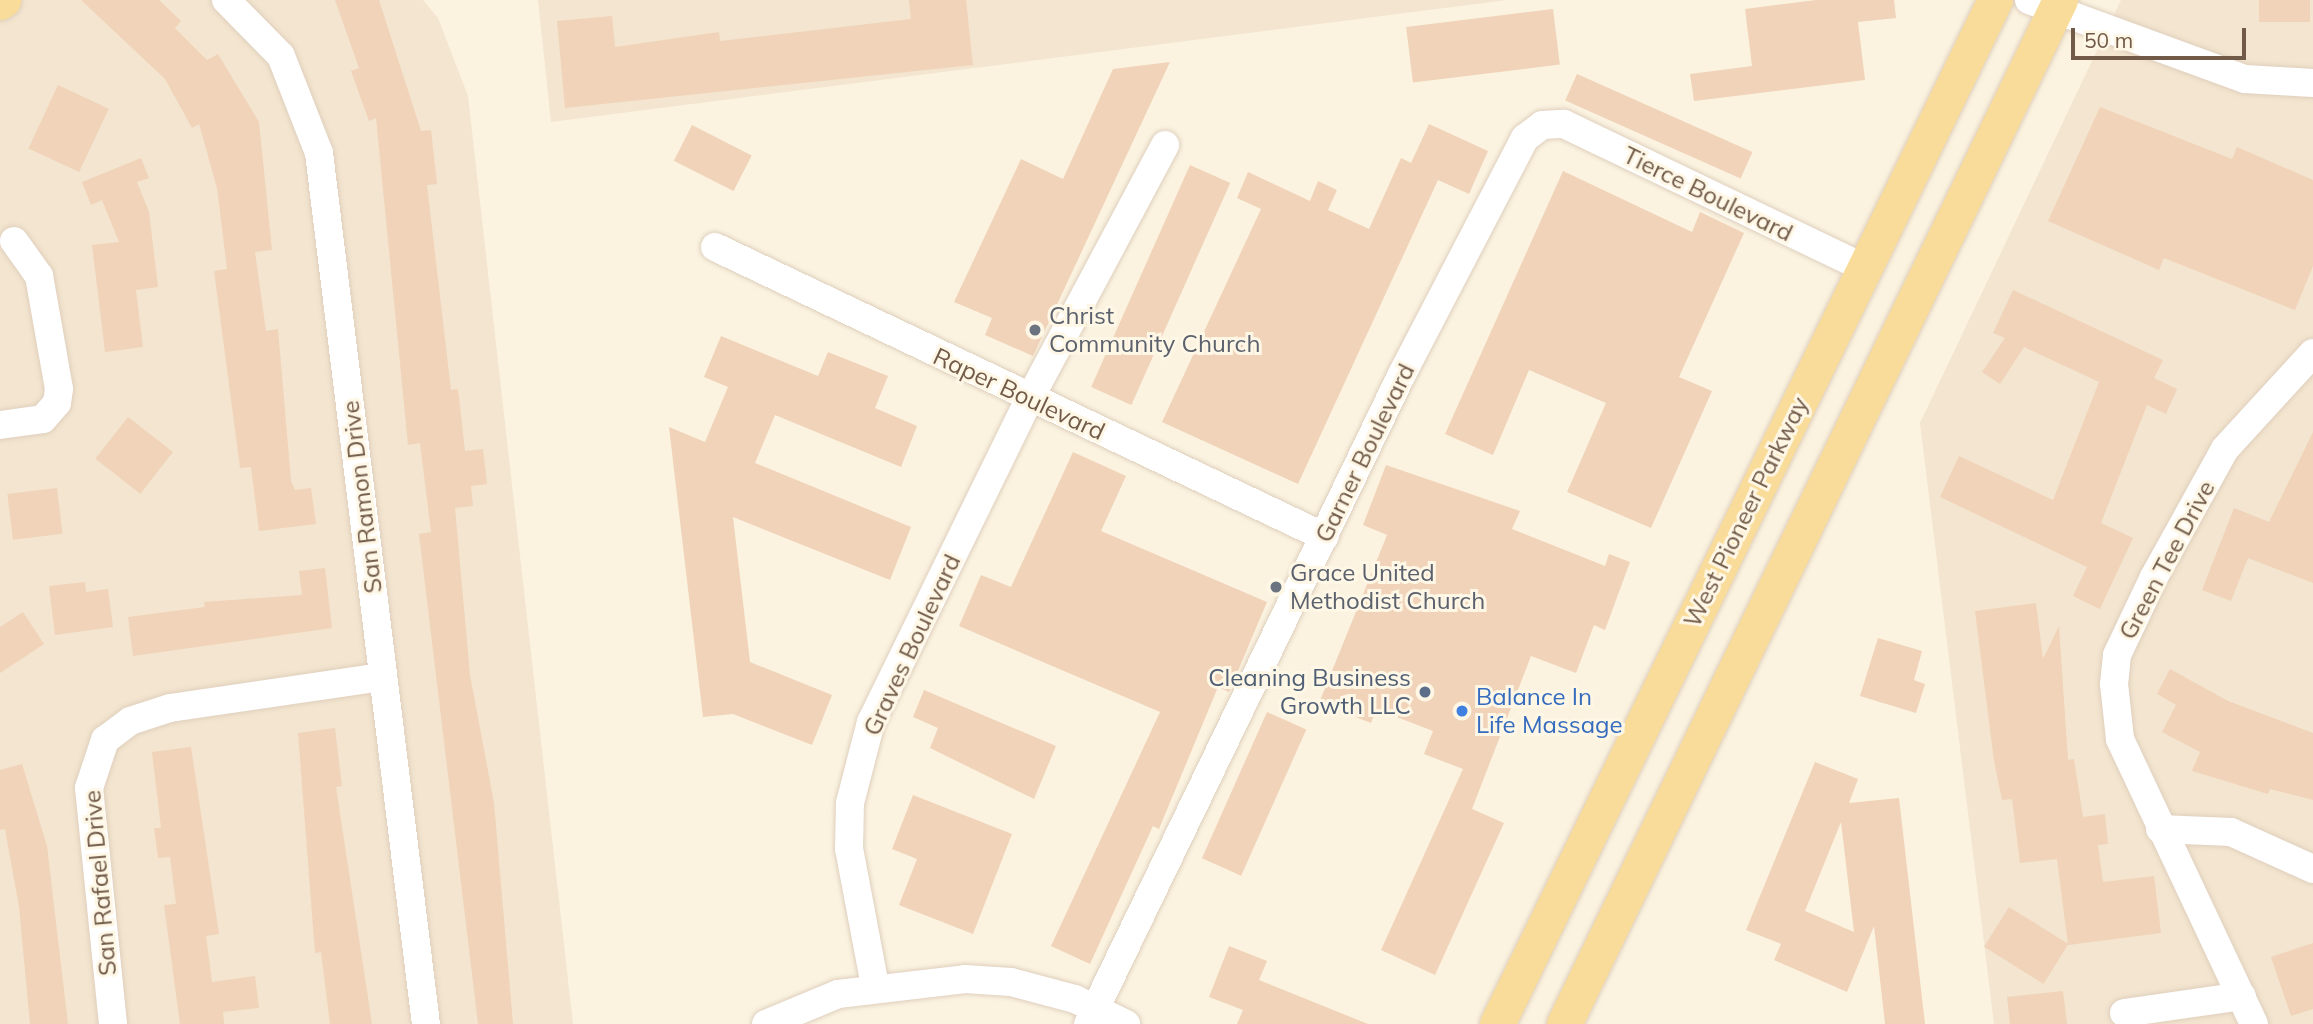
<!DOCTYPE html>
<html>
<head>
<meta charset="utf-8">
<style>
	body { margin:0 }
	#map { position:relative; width:2313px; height:1024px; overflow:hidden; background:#fbf3e0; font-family:Mulish,sans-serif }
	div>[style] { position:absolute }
	.residential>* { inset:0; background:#f3e5cf }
	.building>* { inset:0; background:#f0d3b9; transform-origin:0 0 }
	.roads { filter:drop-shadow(0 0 2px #dfcfbd) drop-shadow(0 0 2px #dfcfbd) }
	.minor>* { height:28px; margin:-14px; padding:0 14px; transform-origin:14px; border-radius:14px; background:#fff }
	.major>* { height:35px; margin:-17.5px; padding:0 17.5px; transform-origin:17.5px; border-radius:17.5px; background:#f9dc99 }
	.dots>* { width:19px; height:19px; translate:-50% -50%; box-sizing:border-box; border:4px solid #fff7e6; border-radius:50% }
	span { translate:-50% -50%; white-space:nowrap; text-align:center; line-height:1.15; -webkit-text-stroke:6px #fff7e6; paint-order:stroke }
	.street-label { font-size:24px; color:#715a48 }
	.worship-label { font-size:24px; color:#5b616d }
	.left { translate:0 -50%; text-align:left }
	.service-label { font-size:24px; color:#4e5e75 }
	.right { translate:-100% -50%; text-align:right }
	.shop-label { font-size:24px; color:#366cbe }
	.scale { position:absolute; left:2071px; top:28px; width:175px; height:32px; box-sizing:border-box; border:4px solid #715a48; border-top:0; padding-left:9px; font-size:21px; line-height:24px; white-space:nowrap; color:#715a48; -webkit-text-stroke:5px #fff7e6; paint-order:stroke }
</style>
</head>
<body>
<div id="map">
	<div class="residential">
		<div style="clip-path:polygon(18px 0,423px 0,438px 18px,468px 96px,573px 1024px,0 1024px,0 15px)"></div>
		<div style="clip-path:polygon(538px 0,1507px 0,551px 122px)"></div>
		<div style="clip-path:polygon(2121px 0,2313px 0,2313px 1024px,1994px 1024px,1920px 423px)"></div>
	</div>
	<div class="building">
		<div style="clip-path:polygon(81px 0,159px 0,181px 21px,175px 28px,207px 60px,218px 54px,259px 122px,272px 250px,255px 252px,266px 331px,278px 329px,291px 481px,295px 490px,311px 488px,316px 524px,259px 531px,251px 467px,240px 468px,214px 271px,227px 269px,217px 188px,199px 124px,192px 128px,165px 79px)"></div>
		<div style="clip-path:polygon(335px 0,379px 0,421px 131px,431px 130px,437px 184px,427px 185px,451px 390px,458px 389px,465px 451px,483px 449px,487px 484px,471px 486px,473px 506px,455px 508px,470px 675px,494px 803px,513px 1024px,478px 1024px,419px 534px,431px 532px,420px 443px,408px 445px,376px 118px,369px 121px,351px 71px,359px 68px)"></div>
		<div style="clip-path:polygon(909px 0,966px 0,973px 65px,565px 108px,557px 21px,612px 16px,615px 47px,719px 32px,720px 41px,911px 19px)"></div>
		<div style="clip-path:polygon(1816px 0,1894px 0,1896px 18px,1858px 22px,1865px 80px,1694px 101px,1690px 74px,1752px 66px,1745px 9px)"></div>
		<div style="left:2259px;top:0;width:51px;height:22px"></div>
		<div style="left:1553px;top:9px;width:56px;height:148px;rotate:83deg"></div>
		<div style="clip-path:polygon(1170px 62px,1033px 356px,985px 335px,992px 318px,954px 302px,1021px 159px,1063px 179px,1113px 69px)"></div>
		<div style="left:1577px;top:74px;width:192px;height:29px;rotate:24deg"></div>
		<div style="left:58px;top:85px;width:56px;height:70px;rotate:25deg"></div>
		<div style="clip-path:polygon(2100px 107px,2232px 159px,2237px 147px,2313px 180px,2313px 266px,2295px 310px,2164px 258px,2159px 270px,2048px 221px)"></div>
		<div style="clip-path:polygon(1429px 124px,1488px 151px,1469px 194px,1438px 180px,1298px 484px,1162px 422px,1261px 209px,1237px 198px,1248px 172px,1310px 201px,1318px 181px,1337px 190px,1328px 210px,1369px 229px,1401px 158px,1411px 163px)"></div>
		<div style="left:692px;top:125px;width:67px;height:40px;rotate:27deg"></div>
		<div style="clip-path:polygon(141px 158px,149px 178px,137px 182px,149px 212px,158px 287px,136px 290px,143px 347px,105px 352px,92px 245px,119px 242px,102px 200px,91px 205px,82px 182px)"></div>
		<div style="left:1190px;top:165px;width:44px;height:243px;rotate:24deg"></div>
		<div style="clip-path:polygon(1563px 171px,1692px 232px,1700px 212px,1744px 233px,1679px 377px,1712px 391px,1651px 528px,1567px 492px,1606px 403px,1529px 370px,1493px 455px,1445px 434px)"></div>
		<div style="clip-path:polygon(2013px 290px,2163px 360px,2154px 378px,2177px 389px,2166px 414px,2147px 405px,2101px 523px,2133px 538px,2100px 609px,2073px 596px,2087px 567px,1940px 497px,1959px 456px,2053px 500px,2099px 382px,2024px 347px,2000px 384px,1982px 372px,2005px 338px,1993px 333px)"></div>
		<div style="clip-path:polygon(721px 336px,818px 376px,828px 352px,888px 376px,875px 408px,917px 426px,901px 467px,775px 415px,755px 463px,911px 527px,890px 580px,733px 517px,750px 662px,832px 695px,812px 745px,733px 714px,703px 717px,669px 427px,705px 442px,728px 387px,704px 377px)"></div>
		<div style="left:128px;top:417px;width:57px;height:53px;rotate:38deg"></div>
		<div style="clip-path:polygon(2313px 432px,2313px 583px,2248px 558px,2231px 601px,2202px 590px,2234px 508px,2269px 522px)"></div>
		<div style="clip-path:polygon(1073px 452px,1126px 476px,1101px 531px,1267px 602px,1229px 692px,1218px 687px,1159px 829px,1153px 826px,1090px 964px,1051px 946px,1160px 712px,959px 626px,981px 575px,1011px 587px)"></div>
		<div style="clip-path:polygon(1386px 465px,1520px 511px,1512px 529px,1605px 566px,1609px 554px,1630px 562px,1605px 630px,1594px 625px,1576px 673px,1531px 656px,1472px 809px,1504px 823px,1435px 975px,1381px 950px,1463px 769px,1424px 754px,1433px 731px,1376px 709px,1371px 723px,1319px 703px,1387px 535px,1363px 525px)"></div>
		<div style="left:57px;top:488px;width:46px;height:50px;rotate:83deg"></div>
		<div style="clip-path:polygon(325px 568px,332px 628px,133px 656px,128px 617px,205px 607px,204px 602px,302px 595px,299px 571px)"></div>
		<div style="clip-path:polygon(85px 582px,86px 592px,108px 589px,113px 627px,55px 635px,49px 586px)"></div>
		<div style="clip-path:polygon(2036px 603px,2043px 659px,2059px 626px,2068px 760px,2074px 759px,2083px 817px,2105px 814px,2108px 844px,2098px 845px,2103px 882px,2154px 876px,2161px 933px,2068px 945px,2057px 859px,2020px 863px,2012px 799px,2002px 800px,1994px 761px,1975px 611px)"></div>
		<div style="clip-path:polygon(23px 612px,44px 644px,0 673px,0 627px)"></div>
		<div style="clip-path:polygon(1878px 638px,1922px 651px,1914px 680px,1925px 684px,1916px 713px,1860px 696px)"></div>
		<div style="clip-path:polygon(2170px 669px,2228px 701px,2313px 733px,2313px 800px,2270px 789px,2268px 794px,2192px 771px,2200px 752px,2162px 732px,2176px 705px,2157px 694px)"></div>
		<div style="clip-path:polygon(924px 690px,1056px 746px,1034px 799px,930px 748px,938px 728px,913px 717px)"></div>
		<div style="left:1267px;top:712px;width:43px;height:160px;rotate:24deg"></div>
		<div style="clip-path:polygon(335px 728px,342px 786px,336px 787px,372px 1024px,330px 1024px,321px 952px,315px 953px,298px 733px)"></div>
		<div style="clip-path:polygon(191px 747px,219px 934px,206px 936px,212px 982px,255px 976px,259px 1008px,223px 1012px,224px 1024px,180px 1024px,164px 905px,176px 904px,170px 857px,158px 858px,154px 828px,161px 828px,152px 752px)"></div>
		<div style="clip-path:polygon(evenodd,1815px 762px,1858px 779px,1849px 803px,1899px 798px,1925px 1024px,1885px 1024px,1874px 926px,1847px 992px,1774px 960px,1781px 944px,1746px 930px,1815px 762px,1841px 822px,1854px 932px,1805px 911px,1841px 822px)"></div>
		<div style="clip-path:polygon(22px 764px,47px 846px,68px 1024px,30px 1024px,19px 907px,5px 829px,0 830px,0 770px)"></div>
		<div style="clip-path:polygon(913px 795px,1012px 834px,973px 934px,899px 905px,917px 859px,892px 849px)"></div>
		<div style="left:2009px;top:907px;width:70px;height:47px;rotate:32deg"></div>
		<div style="clip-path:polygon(2313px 943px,2313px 1009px,2291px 1016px,2271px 957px)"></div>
		<div style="clip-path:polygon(1229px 946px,1267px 961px,1259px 980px,1368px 1024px,1237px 1024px,1243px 1010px,1209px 997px)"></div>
		<div style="clip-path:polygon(2063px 991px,2067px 1024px,2010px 1024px,2007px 997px)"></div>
	</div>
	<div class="roads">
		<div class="minor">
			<div style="left:226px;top:0;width:78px;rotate:45.5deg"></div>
			<div style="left:281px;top:56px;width:104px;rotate:68.6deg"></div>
			<div style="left:319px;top:153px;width:878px;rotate:83deg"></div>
			<div style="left:2029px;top:0;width:230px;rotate:20.1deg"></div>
			<div style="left:2245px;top:79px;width:68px;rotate:3.4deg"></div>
			<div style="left:715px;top:247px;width:675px;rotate:25.43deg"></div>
			<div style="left:0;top:425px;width:43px;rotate:-7.9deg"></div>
			<div style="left:43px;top:419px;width:21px;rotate:-49deg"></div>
			<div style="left:57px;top:403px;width:14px;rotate:-82deg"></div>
			<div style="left:59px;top:389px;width:115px;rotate:-100deg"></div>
			<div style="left:39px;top:276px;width:43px;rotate:-125.5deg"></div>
			<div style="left:2160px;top:829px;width:71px;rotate:2.4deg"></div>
			<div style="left:2231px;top:832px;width:90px;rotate:24.3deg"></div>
			<div style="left:875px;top:986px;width:139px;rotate:-100.7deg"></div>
			<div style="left:849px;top:849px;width:46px;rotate:-88.8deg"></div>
			<div style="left:850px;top:803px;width:84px;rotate:-75.5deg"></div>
			<div style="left:871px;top:722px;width:359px;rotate:-63.9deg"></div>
			<div style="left:1029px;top:400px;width:289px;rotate:-61.9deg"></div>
			<div style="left:2124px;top:1013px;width:119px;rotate:-8.2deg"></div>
			<div style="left:113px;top:1024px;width:237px;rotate:-95.8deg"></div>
			<div style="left:89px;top:788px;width:51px;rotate:-71.6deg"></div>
			<div style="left:105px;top:740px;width:31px;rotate:-37deg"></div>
			<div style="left:130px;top:721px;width:42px;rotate:-18deg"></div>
			<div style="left:170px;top:708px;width:215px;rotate:-8.3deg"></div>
			<div style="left:766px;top:1024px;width:78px;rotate:-22.6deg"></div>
			<div style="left:838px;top:994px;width:128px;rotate:-6.7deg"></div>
			<div style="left:965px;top:979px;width:46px;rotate:3.7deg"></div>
			<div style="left:1011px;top:982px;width:66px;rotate:14.9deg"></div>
			<div style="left:1075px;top:999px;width:57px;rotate:26.1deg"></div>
			<div style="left:1088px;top:1024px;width:720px;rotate:-64.22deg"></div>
			<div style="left:1401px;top:376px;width:268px;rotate:-62.5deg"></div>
			<div style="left:1525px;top:138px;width:21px;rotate:-37deg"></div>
			<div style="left:1542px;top:125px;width:22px;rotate:-3deg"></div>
			<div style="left:1564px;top:124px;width:334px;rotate:25.6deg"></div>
			<div style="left:2254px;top:1024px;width:315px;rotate:-115.2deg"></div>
			<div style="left:2120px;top:739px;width:55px;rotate:-96.2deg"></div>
			<div style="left:2114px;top:684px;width:29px;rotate:-84deg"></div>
			<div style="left:2117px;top:655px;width:86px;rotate:-64.6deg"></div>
			<div style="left:2154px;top:577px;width:146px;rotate:-61deg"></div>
			<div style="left:2225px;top:449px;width:130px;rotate:-47.5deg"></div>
		</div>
		<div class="major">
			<div style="left:0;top:2px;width:4px;rotate:-34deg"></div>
			<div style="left:1497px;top:1024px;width:1139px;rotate:-64.07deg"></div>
			<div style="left:1564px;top:1024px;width:1138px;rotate:-64.16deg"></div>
		</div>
	</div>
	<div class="dots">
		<div style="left:1035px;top:330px;background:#6b7280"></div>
		<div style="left:1276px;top:587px;background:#6b7280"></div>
		<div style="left:1425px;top:692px;background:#5c6f8a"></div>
		<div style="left:1462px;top:711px;background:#3f7fe0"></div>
	</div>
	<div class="street-label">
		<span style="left:1708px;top:194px;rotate:26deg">Tierce Boulevard</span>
		<span style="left:1019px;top:394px;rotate:25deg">Raper Boulevard</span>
		<span style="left:1365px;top:453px;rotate:-64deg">Garner Boulevard</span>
		<span style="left:362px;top:497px;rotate:-97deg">San Ramon Drive</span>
		<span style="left:1746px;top:512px;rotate:-64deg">West Pioneer Parkway</span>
		<span style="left:2167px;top:560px;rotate:-62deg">Green Tee Drive</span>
		<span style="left:912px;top:645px;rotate:-65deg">Graves Boulevard</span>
		<span style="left:100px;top:883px;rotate:-95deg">San Rafael Drive</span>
	</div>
	<div class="worship-label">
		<span class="left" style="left:1049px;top:330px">Christ<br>Community Church</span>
		<span class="left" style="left:1290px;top:587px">Grace United<br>Methodist Church</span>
	</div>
	<div class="service-label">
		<span class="right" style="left:1411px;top:692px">Cleaning Business<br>Growth LLC</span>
	</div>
	<div class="shop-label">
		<span class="left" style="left:1476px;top:711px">Balance In<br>Life Massage</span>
	</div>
	<div class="scale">50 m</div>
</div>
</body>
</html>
